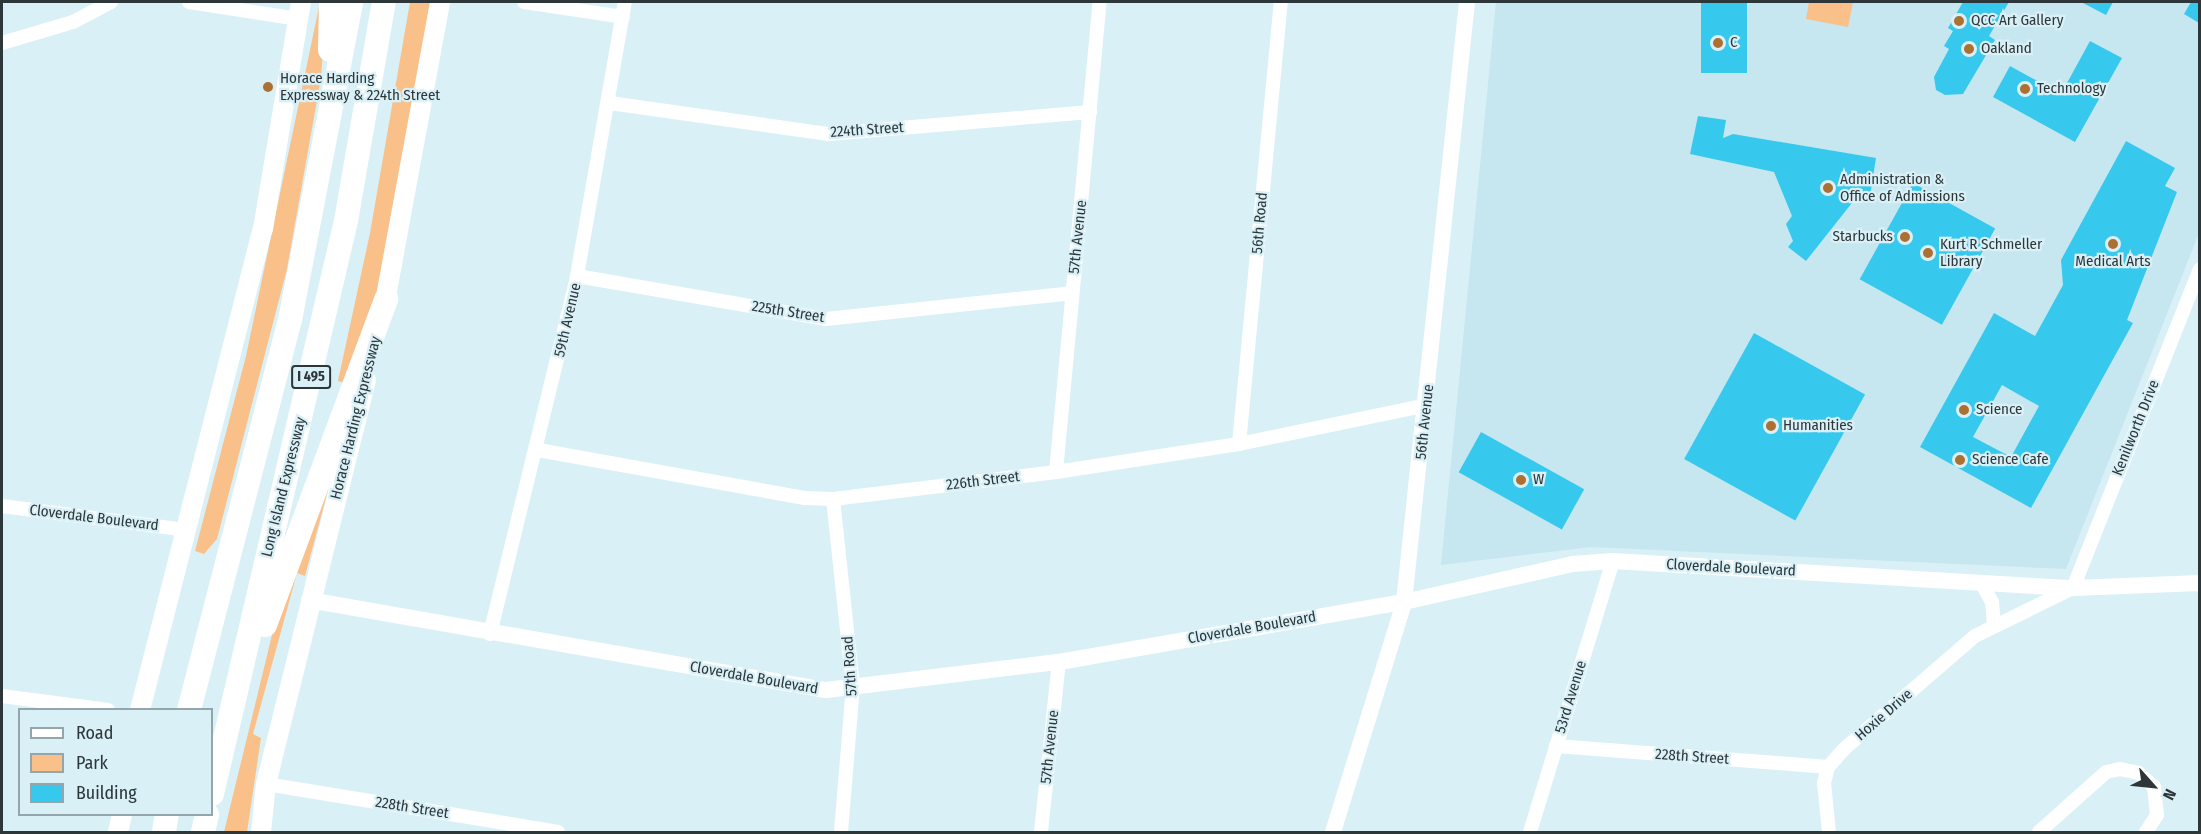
<!DOCTYPE html>
<html>
<head>
<meta charset="utf-8">
<style>
	body { margin:0 }
	#map { position:relative; width:2201px; height:834px; overflow:hidden; background:#d9f0f7; font-family:"Fira Sans Condensed",sans-serif }
	div>[style] { position:absolute }
	.built>* { inset:0; background:#c6e6f0 }
	.green>* { inset:0; background:#fac08a }
	.building>* { inset:0; background:#37c9ed; transform-origin:0 0 }
	.minor>* { height:14px; margin:-7px; padding:0 7px; transform-origin:7px; border-radius:7px; background:#fff }
	.tertiary>* { height:16px; margin:-8px; padding:0 8px; transform-origin:8px; border-radius:8px; background:#fff }
	.secondary>* { height:20px; margin:-10px; padding:0 10px; transform-origin:10px; border-radius:10px; background:#fff }
	.motorway>* { height:24px; margin:-12px; padding:0 12px; transform-origin:12px; border-radius:12px; background:#fff }
	.dots>* { width:16px; height:16px; translate:-50% -50%; box-sizing:border-box; border:3px solid #d9f0f7; border-radius:50% }
	span { translate:-50% -50%; white-space:nowrap; text-align:center; line-height:1.15; -webkit-text-stroke:4.5px #d9f0f7; paint-order:stroke }
	.shield-label span { padding:2px 4px; background:#d9f0f7; border:2px solid; border-radius:4px; -webkit-text-stroke-width:0 }
	.shield-label { font-size:14px; color:#2d3639; font-weight:700 }
	.poi-label { font-size:15px; color:#2d3639 }
	.left { translate:0 -50%; text-align:left }
	.right { translate:-100% -50%; text-align:right }
	.street-label { font-size:15px; color:#2d3639 }
	.frame { position:absolute; inset:0; border:3px solid #2d3639; pointer-events:none }
	.legend { position:absolute; left:18px; top:708px; width:195px; height:108px; box-sizing:border-box; background:#d9f0f7; border:2px solid #94a6ab; margin:0; padding:8px 10px; list-style:none; font-size:18px; color:#2d3639 }
	.legend li { display:flex; align-items:center; gap:12px; height:30px }
	.legend b { width:30px; border:2px solid #94a6ab }
	.north { position:absolute; left:2123px; top:756px; width:60px; height:60px; -webkit-text-stroke:4px #d9f0f7; paint-order:stroke; rotate:117deg; font-size:16px; font-weight:700; line-height:24px; text-align:center; color:#2d3639 }
	.north::after { content:''; display:block; margin:auto; width:21px; height:27px; background:#2d3639; clip-path:polygon(50% 0,100% 100%,50% 72%,0 100%) }
</style>
</head>
<body>
<div id="map">
	<div class="built">
		<div style="clip-path:polygon(1496px 2px,2199px 2px,2199px 233px,2066px 569px,1591px 547px,1441px 565px)"></div>
	</div>
	<div class="green">
		<div style="clip-path:polygon(320px 2px,325px 24px,321px 78px,287px 269px,217px 539px,204px 554px,195px 551px,246px 356px)"></div>
		<div style="clip-path:polygon(410px 2px,432px 2px,375px 305px,345px 383px,338px 381px,370px 233px)"></div>
		<div style="clip-path:polygon(1809px 2px,1853px 2px,1848px 27px,1806px 19px)"></div>
		<div style="clip-path:polygon(349px 412px,305px 576px,297px 573px,253px 734px,261px 738px,247px 832px,224px 832px,272px 635px)"></div>
	</div>
	<div class="building">
		<div style="left:1701px;top:2px;width:46px;height:71px"></div>
		<div style="clip-path:polygon(1963px 2px,2009px 2px,1989px 36px,1995px 40px,1963px 94px,1945px 95px,1936px 90px,1934px 77px,1949px 49px,1944px 46px,1953px 31px,1948px 28px)"></div>
		<div style="clip-path:polygon(2081px 2px,2113px 2px,2106px 15px)"></div>
		<div style="clip-path:polygon(2191px 2px,2199px 2px,2199px 23px,2184px 14px)"></div>
		<div style="clip-path:polygon(2090px 41px,2122px 58px,2075px 142px,1993px 97px,2010px 66px,2061px 94px)"></div>
		<div style="clip-path:polygon(1698px 116px,1726px 120px,1723px 138px,1733px 134px,1876px 158px,1870px 196px,1859px 194px,1806px 261px,1788px 247px,1793px 241px,1786px 224px,1792px 216px,1774px 172px,1690px 154px)"></div>
		<div style="clip-path:polygon(evenodd,2126px 141px,2175px 168px,2165px 186px,2177px 192px,2127px 320px,2133px 323px,2031px 508px,1920px 447px,1994px 313px,2035px 336px,2063px 285px,2061px 260px,2126px 141px,2002px 385px,2039px 406px,2011px 457px,1973px 437px,2002px 385px)"></div>
		<div style="left:1913px;top:183px;width:94px;height:110px;rotate:29deg"></div>
		<div style="left:1754px;top:333px;width:127px;height:144px;rotate:29deg"></div>
		<div style="left:1481px;top:432px;width:118px;height:46px;rotate:29deg"></div>
	</div>
	<div class="minor">
		<div style="left:189px;top:2px;width:111px;rotate:8.8deg"></div>
		<div style="left:524px;top:2px;width:100px;rotate:8.6deg"></div>
		<div style="left:2px;top:43px;width:74px;rotate:-16.5deg"></div>
		<div style="left:73px;top:22px;width:43px;rotate:-27.8deg"></div>
		<div style="left:610px;top:103px;width:221px;rotate:8.1deg"></div>
		<div style="left:829px;top:134px;width:262px;rotate:-4.8deg"></div>
		<div style="left:577px;top:276px;width:253px;rotate:9.8deg"></div>
		<div style="left:826px;top:319px;width:247px;rotate:-6deg"></div>
		<div style="left:1239px;top:444px;width:444px;rotate:-84.6deg"></div>
		<div style="left:538px;top:450px;width:271px;rotate:10.2deg"></div>
		<div style="left:805px;top:498px;width:28px;rotate:2deg"></div>
		<div style="left:833px;top:499px;width:225px;rotate:-6.9deg"></div>
		<div style="left:1056px;top:472px;width:185px;rotate:-8.7deg"></div>
		<div style="left:1239px;top:444px;width:192px;rotate:-11.7deg"></div>
		<div style="left:1056px;top:472px;width:472px;rotate:-84.7deg"></div>
		<div style="left:833px;top:499px;width:188px;rotate:83.9deg"></div>
		<div style="left:853px;top:686px;width:146px;rotate:94.7deg"></div>
		<div style="left:2px;top:506px;width:187px;rotate:7.4deg"></div>
		<div style="left:1982px;top:584px;width:21px;rotate:61deg"></div>
		<div style="left:1992px;top:602px;width:22px;rotate:85deg"></div>
		<div style="left:490px;top:634px;width:368px;rotate:-76.3deg"></div>
		<div style="left:577px;top:276px;width:278px;rotate:-80.1deg"></div>
		<div style="left:2px;top:696px;width:107px;rotate:7.5deg"></div>
		<div style="left:1556px;top:746px;width:273px;rotate:4.4deg"></div>
		<div style="left:266px;top:784px;width:296px;rotate:9.3deg"></div>
		<div style="left:1041px;top:832px;width:171px;rotate:-84deg"></div>
		<div style="left:1530px;top:832px;width:283px;rotate:-73deg"></div>
		<div style="left:1829px;top:832px;width:49px;rotate:-95.8deg"></div>
		<div style="left:1824px;top:783px;width:16px;rotate:-76deg"></div>
		<div style="left:1828px;top:767px;width:24px;rotate:-48deg"></div>
		<div style="left:1844px;top:749px;width:173px;rotate:-40.8deg"></div>
		<div style="left:1975px;top:636px;width:109px;rotate:-26.1deg"></div>
		<div style="left:2073px;top:588px;width:343px;rotate:-68.3deg"></div>
		<div style="left:2039px;top:832px;width:90px;rotate:-41.8deg"></div>
		<div style="left:2106px;top:772px;width:14px;rotate:-12deg"></div>
		<div style="left:2120px;top:769px;width:19px;rotate:12deg"></div>
		<div style="left:2139px;top:773px;width:21px;rotate:43deg"></div>
		<div style="left:2154px;top:787px;width:28px;rotate:84deg"></div>
		<div style="left:2157px;top:815px;width:20px;rotate:123deg"></div>
	</div>
	<div class="tertiary">
		<div style="left:309px;top:600px;width:525px;rotate:9.88deg"></div>
		<div style="left:826px;top:690px;width:235px;rotate:-6.9deg"></div>
		<div style="left:1059px;top:662px;width:350px;rotate:-9.9deg"></div>
		<div style="left:1404px;top:602px;width:172px;rotate:-12.7deg"></div>
		<div style="left:1572px;top:564px;width:41px;rotate:-4.2deg"></div>
		<div style="left:1613px;top:561px;width:461px;rotate:3.4deg"></div>
		<div style="left:2073px;top:588px;width:127px;rotate:-2.3deg"></div>
		<div style="left:1333px;top:832px;width:241px;rotate:-72.8deg"></div>
		<div style="left:1404px;top:602px;width:603px;rotate:-84.01deg"></div>
	</div>
	<div class="secondary">
		<div style="left:383px;top:313px;width:316px;rotate:-79.6deg"></div>
		<div style="left:140px;top:710px;width:496px;rotate:-75.7deg"></div>
		<div style="left:263px;top:229px;width:230px;rotate:-80.5deg"></div>
		<div style="left:118px;top:832px;width:18px;rotate:-77deg"></div>
		<div style="left:261px;top:832px;width:48px;rotate:-84.1deg"></div>
		<div style="left:266px;top:784px;width:416px;rotate:-76.1deg"></div>
	</div>
	<div class="motorway">
		<div style="left:330px;top:50px;width:48px;rotate:-88.8deg"></div>
		<div style="left:265px;top:625px;width:348px;rotate:-69.6deg"></div>
		<div style="left:189px;top:710px;width:403px;rotate:-75.5deg"></div>
		<div style="left:290px;top:320px;width:324px;rotate:-79.1deg"></div>
		<div style="left:212px;top:794px;width:588px;rotate:-76.84deg"></div>
		<div style="left:346px;top:221px;width:222px;rotate:-80.2deg"></div>
		<div style="left:164px;top:832px;width:18px;rotate:-81deg"></div>
		<div style="left:203px;top:832px;width:18px;rotate:-77deg"></div>
	</div>
	<div class="dots">
		<div style="left:1959px;top:21px;background:#ac7032"></div>
		<div style="left:1718px;top:43px;background:#ac7032"></div>
		<div style="left:1969px;top:49px;background:#ac7032"></div>
		<div style="left:268px;top:87px;background:#ac7032"></div>
		<div style="left:2025px;top:89px;background:#ac7032"></div>
		<div style="left:1828px;top:188px;background:#ac7032"></div>
		<div style="left:1905px;top:237px;background:#ac7032"></div>
		<div style="left:2113px;top:244px;background:#ac7032"></div>
		<div style="left:1928px;top:253px;background:#ac7032"></div>
		<div style="left:1964px;top:410px;background:#ac7032"></div>
		<div style="left:1771px;top:426px;background:#ac7032"></div>
		<div style="left:1960px;top:460px;background:#ac7032"></div>
		<div style="left:1521px;top:480px;background:#ac7032"></div>
	</div>
	<div class="shield-label">
		<span style="left:311px;top:377px">I 495</span>
	</div>
	<div class="poi-label">
		<span class="left" style="left:1971px;top:21px">QCC Art Gallery</span>
		<span class="left" style="left:1730px;top:43px">C</span>
		<span class="left" style="left:1981px;top:49px">Oakland</span>
		<span class="left" style="left:280px;top:87px">Horace Harding<br>Expressway &amp; 224th Street</span>
		<span class="left" style="left:2037px;top:89px">Technology</span>
		<span class="left" style="left:1840px;top:188px">Administration &amp;<br>Office of Admissions</span>
		<span class="right" style="left:1893px;top:237px">Starbucks</span>
		<span class="left" style="left:1940px;top:253px">Kurt R Schmeller<br>Library</span>
		<span style="left:2113px;top:262px">Medical Arts</span>
		<span class="left" style="left:1976px;top:410px">Science</span>
		<span class="left" style="left:1783px;top:426px">Humanities</span>
		<span class="left" style="left:1972px;top:460px">Science Cafe</span>
		<span class="left" style="left:1533px;top:480px">W</span>
	</div>
	<div class="street-label">
		<span style="left:867px;top:130px;rotate:-4deg">224th Street</span>
		<span style="left:1260px;top:223px;rotate:-85deg">56th Road</span>
		<span style="left:1078px;top:237px;rotate:-84deg">57th Avenue</span>
		<span style="left:788px;top:312px;rotate:9deg">225th Street</span>
		<span style="left:568px;top:320px;rotate:-77deg">59th Avenue</span>
		<span style="left:356px;top:418px;rotate:-76deg">Horace Harding Expressway</span>
		<span style="left:1425px;top:422px;rotate:-84deg">56th Avenue</span>
		<span style="left:2136px;top:428px;rotate:-68deg">Kenilworth Drive</span>
		<span style="left:983px;top:481px;rotate:-7deg">226th Street</span>
		<span style="left:284px;top:487px;rotate:-76deg">Long Island Expressway</span>
		<span style="left:94px;top:518px;rotate:7deg">Cloverdale Boulevard</span>
		<span style="left:1731px;top:568px;rotate:3deg">Cloverdale Boulevard</span>
		<span style="left:1252px;top:628px;rotate:-10deg">Cloverdale Boulevard</span>
		<span style="left:850px;top:666px;rotate:-94deg">57th Road</span>
		<span style="left:754px;top:678px;rotate:10deg">Cloverdale Boulevard</span>
		<span style="left:1571px;top:697px;rotate:-73deg">53rd Avenue</span>
		<span style="left:1884px;top:715px;rotate:-41deg">Hoxie Drive</span>
		<span style="left:1050px;top:747px;rotate:-84deg">57th Avenue</span>
		<span style="left:1692px;top:757px;rotate:4deg">228th Street</span>
		<span style="left:412px;top:808px;rotate:9deg">228th Street</span>
	</div>
	<div class="frame"></div>
	<ul class="legend">
	<li><b style="height:8px;background:#fff"></b>Road</li>
	<li><b style="height:16px;background:#fac08a"></b>Park</li>
	<li><b style="height:16px;background:#37c9ed"></b>Building</li>
	</ul>
	<div class="north">N</div>
</div>
</body>
</html>
